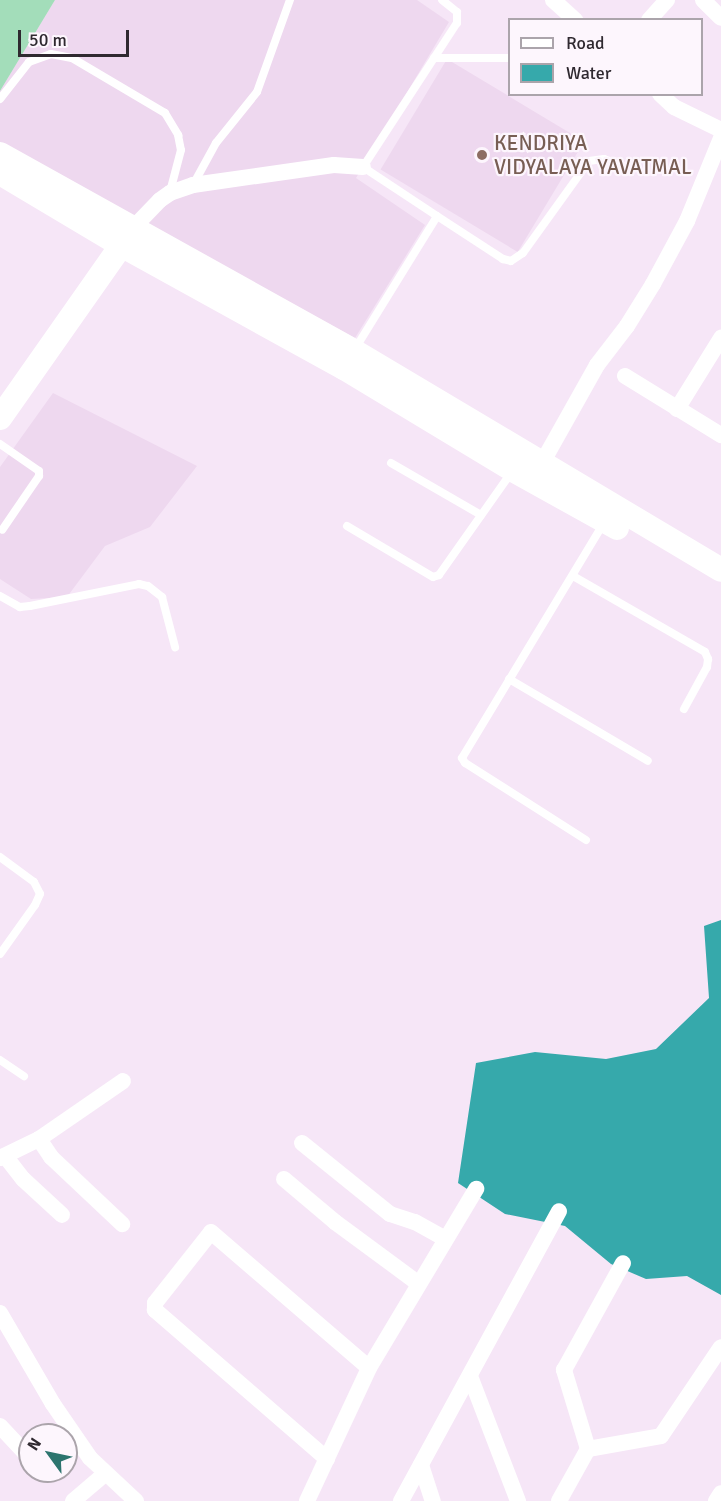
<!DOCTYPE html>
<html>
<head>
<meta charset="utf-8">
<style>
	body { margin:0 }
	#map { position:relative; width:721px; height:1501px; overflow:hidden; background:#f6e6f7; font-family:Signika,sans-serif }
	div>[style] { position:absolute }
	.built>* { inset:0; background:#eed8ef; transform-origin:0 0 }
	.green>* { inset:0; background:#a3ddba }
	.water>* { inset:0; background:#36a9ab }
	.lane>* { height:8px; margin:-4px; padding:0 4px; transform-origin:4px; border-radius:4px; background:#fff }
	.street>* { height:16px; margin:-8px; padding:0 8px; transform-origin:8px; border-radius:8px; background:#fff }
	.secondary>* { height:24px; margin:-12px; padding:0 12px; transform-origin:12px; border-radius:12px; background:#fff }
	.dots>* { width:16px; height:16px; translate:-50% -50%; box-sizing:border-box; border:3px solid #fdf6fd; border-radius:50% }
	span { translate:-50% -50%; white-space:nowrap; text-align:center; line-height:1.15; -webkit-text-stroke:4.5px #fdf6fd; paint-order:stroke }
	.education-label { font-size:21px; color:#785e54 }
	.left { translate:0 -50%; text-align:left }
	.legend { position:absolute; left:508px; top:18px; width:195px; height:78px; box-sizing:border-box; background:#fdf6fd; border:2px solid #aba4ab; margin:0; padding:8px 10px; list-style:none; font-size:18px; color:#2f2930 }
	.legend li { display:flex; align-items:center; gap:12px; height:30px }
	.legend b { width:30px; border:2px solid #aba4ab }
	.north { position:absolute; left:18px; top:1423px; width:60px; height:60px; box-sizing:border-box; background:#fdf6fd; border:2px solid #aba4ab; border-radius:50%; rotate:303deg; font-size:16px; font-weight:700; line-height:24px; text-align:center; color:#2f2930 }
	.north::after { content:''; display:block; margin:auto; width:21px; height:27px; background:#2c746e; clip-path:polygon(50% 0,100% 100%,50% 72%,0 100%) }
	.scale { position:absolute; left:18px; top:30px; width:111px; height:27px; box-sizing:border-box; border:3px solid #2f2930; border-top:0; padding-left:8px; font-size:18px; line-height:21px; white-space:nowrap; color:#2f2930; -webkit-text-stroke:4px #fdf6fd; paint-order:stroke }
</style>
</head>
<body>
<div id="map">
	<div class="built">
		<div style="clip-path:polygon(55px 0,417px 0,449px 22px,356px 178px,425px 225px,355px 338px,0 145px,0 91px)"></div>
		<div style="left:447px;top:59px;width:160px;height:129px;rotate:31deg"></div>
		<div style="clip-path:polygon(53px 393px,197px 466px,150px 527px,105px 546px,67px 597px,31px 599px,0 579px,0 467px)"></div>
	</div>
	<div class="green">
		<div style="clip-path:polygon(0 0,55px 0,0 91px)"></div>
	</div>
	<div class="water">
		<div style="clip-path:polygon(721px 920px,721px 1295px,687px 1276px,646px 1279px,611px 1264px,565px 1226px,505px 1214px,458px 1183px,476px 1063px,535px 1052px,606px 1059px,656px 1049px,709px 998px,704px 926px)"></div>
	</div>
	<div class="lane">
		<div style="left:434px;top:58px;width:76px"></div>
		<div style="left:0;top:99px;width:47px;rotate:-51.9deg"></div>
		<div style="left:29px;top:62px;width:23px;rotate:-20deg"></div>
		<div style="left:51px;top:54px;width:21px;rotate:11deg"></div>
		<div style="left:72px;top:58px;width:108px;rotate:30.6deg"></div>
		<div style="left:165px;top:113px;width:26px;rotate:59deg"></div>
		<div style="left:178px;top:135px;width:15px;rotate:79deg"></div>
		<div style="left:181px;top:150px;width:43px;rotate:104.7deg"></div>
		<div style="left:193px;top:185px;width:48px;rotate:-61.3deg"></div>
		<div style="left:216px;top:143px;width:65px;rotate:-51.2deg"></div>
		<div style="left:257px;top:92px;width:98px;rotate:-70.3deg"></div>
		<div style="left:437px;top:216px;width:89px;rotate:-146.5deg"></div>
		<div style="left:363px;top:167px;width:172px;rotate:-56.9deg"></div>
		<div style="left:457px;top:23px;width:11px;rotate:-90deg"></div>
		<div style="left:457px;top:12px;width:19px;rotate:-141deg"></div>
		<div style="left:355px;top:349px;width:156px;rotate:-58.3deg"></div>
		<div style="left:437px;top:216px;width:79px;rotate:33.1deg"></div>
		<div style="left:503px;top:259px;width:8px;rotate:14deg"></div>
		<div style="left:511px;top:261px;width:14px;rotate:-34deg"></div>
		<div style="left:523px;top:253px;width:113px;rotate:-54.3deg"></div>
		<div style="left:589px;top:161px;width:15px;rotate:-8deg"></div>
		<div style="left:604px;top:159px;width:23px;rotate:20deg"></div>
		<div style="left:0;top:444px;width:47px;rotate:34.7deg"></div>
		<div style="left:39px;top:471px;width:5px;rotate:90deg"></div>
		<div style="left:39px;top:476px;width:65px;rotate:124.4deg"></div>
		<div style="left:391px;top:463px;width:104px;rotate:30deg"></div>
		<div style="left:347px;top:526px;width:100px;rotate:30.7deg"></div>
		<div style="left:433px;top:577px;width:6px;rotate:-18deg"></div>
		<div style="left:439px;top:575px;width:125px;rotate:-54.8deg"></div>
		<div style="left:573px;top:576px;width:152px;rotate:29.9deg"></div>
		<div style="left:705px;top:652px;width:8px;rotate:67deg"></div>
		<div style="left:708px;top:659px;width:8px;rotate:97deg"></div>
		<div style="left:707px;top:667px;width:48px;rotate:118.7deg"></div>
		<div style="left:0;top:596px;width:23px;rotate:29deg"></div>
		<div style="left:20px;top:607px;width:10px;rotate:-6deg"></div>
		<div style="left:30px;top:606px;width:111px;rotate:-11.4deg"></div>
		<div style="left:139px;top:584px;width:9px;rotate:13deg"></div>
		<div style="left:148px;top:586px;width:18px;rotate:38deg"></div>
		<div style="left:162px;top:597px;width:52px;rotate:75.4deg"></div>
		<div style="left:509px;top:679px;width:161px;rotate:30.5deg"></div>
		<div style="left:586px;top:840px;width:143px;rotate:-147.5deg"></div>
		<div style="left:465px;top:763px;width:6px;rotate:-121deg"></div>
		<div style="left:462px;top:758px;width:275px;rotate:-58.9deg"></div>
		<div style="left:0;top:857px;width:42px;rotate:36.3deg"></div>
		<div style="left:34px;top:882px;width:13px;rotate:63deg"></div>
		<div style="left:40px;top:894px;width:12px;rotate:114deg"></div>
		<div style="left:35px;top:905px;width:60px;rotate:125.5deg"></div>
		<div style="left:0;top:1060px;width:29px;rotate:34deg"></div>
	</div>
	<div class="street">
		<div style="left:553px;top:0;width:30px;rotate:42deg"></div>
		<div style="left:703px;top:0;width:25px;rotate:45deg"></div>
		<div style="left:649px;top:20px;width:27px;rotate:-48deg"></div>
		<div style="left:660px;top:94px;width:19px;rotate:43deg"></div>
		<div style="left:674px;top:107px;width:52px;rotate:26.1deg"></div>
		<div style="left:132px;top:229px;width:40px;rotate:-46deg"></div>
		<div style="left:160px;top:200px;width:12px;rotate:-35deg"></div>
		<div style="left:170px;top:193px;width:24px;rotate:-19deg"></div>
		<div style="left:193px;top:185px;width:142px;rotate:-8.1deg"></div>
		<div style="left:334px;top:165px;width:29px;rotate:4deg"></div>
		<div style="left:625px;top:376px;width:113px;rotate:31.6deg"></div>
		<div style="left:677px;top:409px;width:84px;rotate:-58.2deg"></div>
		<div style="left:537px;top:472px;width:123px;rotate:-60.7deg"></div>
		<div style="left:597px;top:365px;width:49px;rotate:-52.4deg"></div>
		<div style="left:627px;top:326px;width:49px;rotate:-58.2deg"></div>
		<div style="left:653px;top:284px;width:72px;rotate:-61.6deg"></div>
		<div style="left:687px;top:221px;width:90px;rotate:-67.7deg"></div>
		<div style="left:39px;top:1139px;width:22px;rotate:56deg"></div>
		<div style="left:51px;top:1157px;width:98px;rotate:43.3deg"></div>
		<div style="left:302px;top:1143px;width:113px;rotate:38.9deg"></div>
		<div style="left:390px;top:1214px;width:26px;rotate:18deg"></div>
		<div style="left:415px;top:1222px;width:35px;rotate:29deg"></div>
		<div style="left:5px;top:1156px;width:29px;rotate:52deg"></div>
		<div style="left:23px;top:1179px;width:53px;rotate:42.7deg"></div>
		<div style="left:0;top:1158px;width:43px;rotate:-26deg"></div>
		<div style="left:39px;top:1139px;width:102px;rotate:-34.6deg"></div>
		<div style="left:284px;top:1179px;width:67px;rotate:40.1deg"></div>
		<div style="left:335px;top:1222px;width:104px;rotate:36.4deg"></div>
		<div style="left:0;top:1313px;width:105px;rotate:59.8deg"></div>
		<div style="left:53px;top:1404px;width:65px;rotate:55.6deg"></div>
		<div style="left:90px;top:1458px;width:63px;rotate:43.1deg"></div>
		<div style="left:470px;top:1376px;width:134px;rotate:69deg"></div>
		<div style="left:0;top:1426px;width:38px;rotate:47deg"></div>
		<div style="left:588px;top:1449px;width:74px;rotate:-10.1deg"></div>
		<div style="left:661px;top:1436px;width:107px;rotate:-56deg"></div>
		<div style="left:327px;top:1459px;width:228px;rotate:-139.1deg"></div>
		<div style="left:155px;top:1310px;width:7px;rotate:-90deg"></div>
		<div style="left:155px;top:1303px;width:90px;rotate:-51.7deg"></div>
		<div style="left:211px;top:1232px;width:208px;rotate:40.7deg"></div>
		<div style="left:421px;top:1465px;width:38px;rotate:72deg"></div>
		<div style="left:73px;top:1501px;width:43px;rotate:-40.3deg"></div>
		<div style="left:307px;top:1501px;width:147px;rotate:-65deg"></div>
		<div style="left:369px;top:1368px;width:209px;rotate:-59.1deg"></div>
		<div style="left:401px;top:1501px;width:330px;rotate:-61.4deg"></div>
		<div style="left:559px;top:1501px;width:60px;rotate:-60.9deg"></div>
		<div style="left:588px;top:1449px;width:83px;rotate:-106.9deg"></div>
		<div style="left:564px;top:1370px;width:122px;rotate:-61.1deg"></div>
		<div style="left:716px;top:1501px;width:9px;rotate:-58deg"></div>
	</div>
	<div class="secondary">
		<div style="left:0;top:154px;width:405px;rotate:29.1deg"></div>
		<div style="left:354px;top:351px;width:427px;rotate:30.8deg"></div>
		<div style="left:0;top:173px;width:141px;rotate:30.8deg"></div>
		<div style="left:121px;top:245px;width:255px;rotate:28.9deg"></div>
		<div style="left:344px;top:368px;width:197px;rotate:31.1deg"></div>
		<div style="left:513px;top:470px;width:119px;rotate:29.1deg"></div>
		<div style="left:0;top:418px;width:226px;rotate:-54.9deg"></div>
	</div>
	<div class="dots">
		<div style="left:482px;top:155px;background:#8d6e63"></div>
	</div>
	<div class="education-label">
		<span class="left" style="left:494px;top:155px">KENDRIYA<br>VIDYALAYA YAVATMAL</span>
	</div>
	<ul class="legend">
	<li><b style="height:8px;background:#fff"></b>Road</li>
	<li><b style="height:16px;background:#36a9ab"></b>Water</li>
	</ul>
	<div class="north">N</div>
	<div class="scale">50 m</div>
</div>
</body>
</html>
